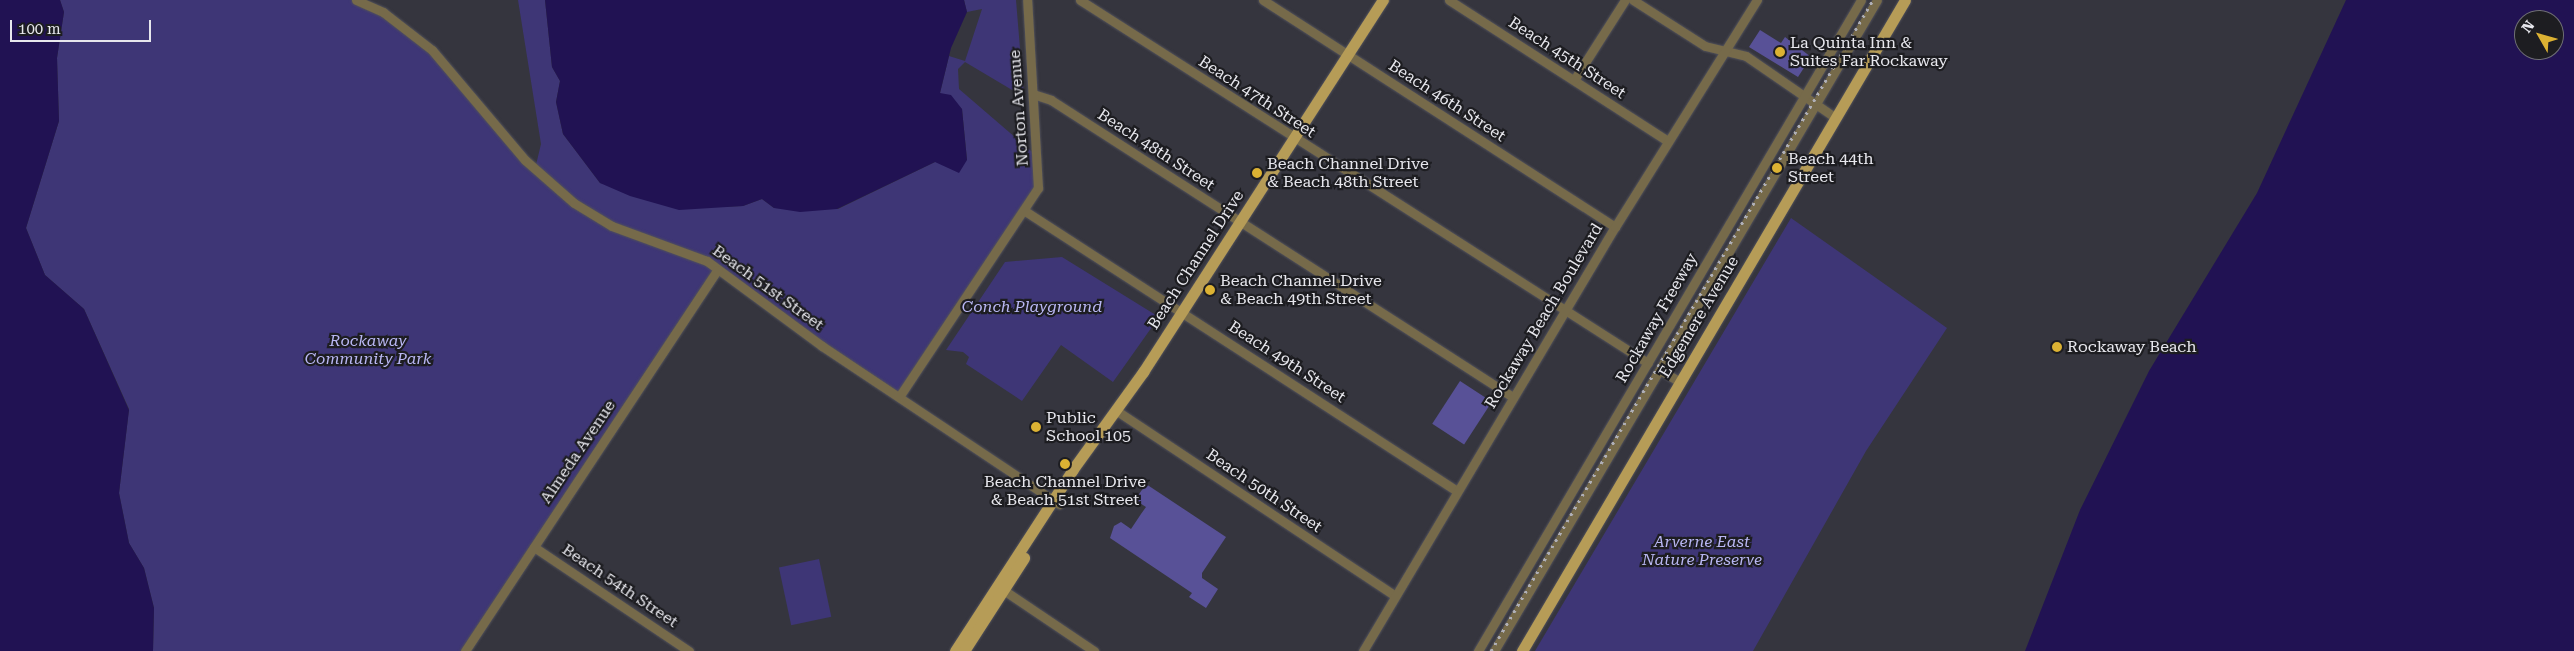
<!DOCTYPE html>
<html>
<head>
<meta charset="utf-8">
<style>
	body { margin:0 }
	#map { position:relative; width:2574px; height:651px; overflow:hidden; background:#35353e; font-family:"Roboto Serif",serif }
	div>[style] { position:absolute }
	.green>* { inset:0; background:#3e3676; transform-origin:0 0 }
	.water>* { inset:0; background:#211253 }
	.building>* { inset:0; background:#585197; transform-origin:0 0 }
	.roads { filter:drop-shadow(0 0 1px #51515a) drop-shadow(0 0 1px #51515a) }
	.minor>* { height:9px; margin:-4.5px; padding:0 4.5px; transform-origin:4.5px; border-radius:4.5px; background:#766a4a }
	.major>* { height:11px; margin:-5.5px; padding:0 5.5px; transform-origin:5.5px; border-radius:5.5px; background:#b69c57 }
	.rail>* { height:3px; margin-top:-1.5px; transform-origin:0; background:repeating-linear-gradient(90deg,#b0b0b7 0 2.5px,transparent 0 7.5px) }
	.dots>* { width:14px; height:14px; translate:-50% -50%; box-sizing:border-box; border:2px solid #1d1d21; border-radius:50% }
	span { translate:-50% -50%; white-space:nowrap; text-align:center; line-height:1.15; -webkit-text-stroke:4.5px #1d1d21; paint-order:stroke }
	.poi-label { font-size:16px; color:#e7e7ed }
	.left { translate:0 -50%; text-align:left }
	.street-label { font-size:16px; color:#e7e7ed }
	.park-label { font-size:16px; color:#b9b7f3; font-style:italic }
	.north { position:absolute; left:2514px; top:10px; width:50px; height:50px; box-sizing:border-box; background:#1d1d21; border:1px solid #6e6e73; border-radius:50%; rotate:308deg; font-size:14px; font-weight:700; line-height:20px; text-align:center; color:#e7e7ed }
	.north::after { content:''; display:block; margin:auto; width:18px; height:22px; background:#dcb233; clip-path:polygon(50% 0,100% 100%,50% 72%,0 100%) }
	.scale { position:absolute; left:10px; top:20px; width:141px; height:22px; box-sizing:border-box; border:2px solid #e7e7ed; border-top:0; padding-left:6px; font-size:15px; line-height:18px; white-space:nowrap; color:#e7e7ed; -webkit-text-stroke:4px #1d1d21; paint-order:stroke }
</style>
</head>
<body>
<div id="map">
	<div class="green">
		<div style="clip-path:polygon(60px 0,356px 0,378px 10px,432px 50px,535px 169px,541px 144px,518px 0,545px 0,552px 67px,560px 81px,556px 102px,563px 134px,600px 183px,715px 207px,743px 206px,762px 199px,774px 208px,838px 209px,935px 162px,967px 160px,962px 109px,940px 93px,949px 56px,965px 61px,982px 9px,967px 12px,964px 0,1016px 0,1024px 97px,965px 62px,958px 69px,959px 89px,1038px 157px,1040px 179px,899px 397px,717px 271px,465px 651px,153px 651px,154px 608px,144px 568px,129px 543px,119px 493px,129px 409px,84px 309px,45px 275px,26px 228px,59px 121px,57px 58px,64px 12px)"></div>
		<div style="clip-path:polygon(1791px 218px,1947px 328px,1866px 451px,1753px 651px,1535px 651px)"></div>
		<div style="clip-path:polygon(1062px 257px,1159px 317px,1113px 382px,1061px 345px,1022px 401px,966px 364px,969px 357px,963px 352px,946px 350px,1005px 262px)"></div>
		<div style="left:819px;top:559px;width:59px;height:41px;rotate:78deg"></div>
	</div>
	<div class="water">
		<div style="clip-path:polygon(0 0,60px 0,64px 12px,57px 58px,59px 121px,26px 228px,45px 275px,84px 309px,129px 410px,119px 493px,129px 543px,144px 568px,154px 608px,153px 651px,0 651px)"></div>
		<div style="clip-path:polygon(545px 0,964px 0,967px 12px,951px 48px,940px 93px,951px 95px,962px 109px,967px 160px,959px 173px,935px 162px,837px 209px,800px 212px,774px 208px,762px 199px,743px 206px,679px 210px,630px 196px,600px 183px,563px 134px,556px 102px,560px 81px,552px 67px)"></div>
		<div style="clip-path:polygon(evenodd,2346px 0,2574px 0,2574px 651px,2025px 651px,2080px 510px,2149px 371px,2257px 193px,2346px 0,2524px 20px,2554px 20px,2554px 50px,2524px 50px,2524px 20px)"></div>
	</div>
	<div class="building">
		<div style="clip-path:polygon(1760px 30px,1781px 43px,1785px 37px,1811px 57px,1798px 77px,1749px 47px)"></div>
		<div style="left:1460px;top:381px;width:38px;height:51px;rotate:33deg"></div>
		<div style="clip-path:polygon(1146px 484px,1226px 537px,1202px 573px,1202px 578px,1218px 589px,1206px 608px,1189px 597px,1192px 593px,1110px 538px,1114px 526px,1121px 522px,1131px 529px,1141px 514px,1146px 507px,1135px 500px)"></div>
	</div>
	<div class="roads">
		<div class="minor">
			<div style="left:356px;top:0;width:30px;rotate:24deg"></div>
			<div style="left:383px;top:12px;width:62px;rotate:37.8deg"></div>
			<div style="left:432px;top:50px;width:144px;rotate:49.8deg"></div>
			<div style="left:525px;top:160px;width:65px;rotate:41.3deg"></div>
			<div style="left:574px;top:203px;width:44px;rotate:31.2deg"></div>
			<div style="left:612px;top:226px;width:101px;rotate:20.2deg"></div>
			<div style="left:707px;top:261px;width:143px;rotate:36.5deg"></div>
			<div style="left:822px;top:346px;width:285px;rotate:33.7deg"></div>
			<div style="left:1080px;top:0;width:674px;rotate:32.58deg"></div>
			<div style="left:1263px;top:0;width:419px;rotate:32.8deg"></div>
			<div style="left:1449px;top:0;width:260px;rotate:32.8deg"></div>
			<div style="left:1633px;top:0;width:85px;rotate:32.6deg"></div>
			<div style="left:1705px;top:46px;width:42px;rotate:13.7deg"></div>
			<div style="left:1746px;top:56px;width:109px;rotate:34.6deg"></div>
			<div style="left:1574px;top:80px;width:95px;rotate:-57.5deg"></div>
			<div style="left:1033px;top:94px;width:19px;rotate:18deg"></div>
			<div style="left:1051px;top:100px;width:549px;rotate:32.74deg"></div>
			<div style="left:1025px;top:211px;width:515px;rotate:32.95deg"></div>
			<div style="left:1660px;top:370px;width:23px;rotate:31deg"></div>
			<div style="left:899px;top:397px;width:251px;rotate:-56.4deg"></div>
			<div style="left:1038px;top:188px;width:188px;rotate:-93.3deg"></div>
			<div style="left:1117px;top:411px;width:334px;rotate:33.6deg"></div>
			<div style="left:534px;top:547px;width:187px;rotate:33.9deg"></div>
			<div style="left:999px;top:587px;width:115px;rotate:34deg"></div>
			<div style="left:465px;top:651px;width:457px;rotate:-56.5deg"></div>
			<div style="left:1363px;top:651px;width:493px;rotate:-59.3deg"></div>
			<div style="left:1615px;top:227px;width:268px;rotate:-58deg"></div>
			<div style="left:1478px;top:651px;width:755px;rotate:-59.53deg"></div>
			<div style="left:1494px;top:651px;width:755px;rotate:-59.53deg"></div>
		</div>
		<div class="major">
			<div style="left:955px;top:651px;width:217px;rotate:-57deg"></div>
			<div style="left:1073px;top:469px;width:120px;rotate:-54.2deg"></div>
			<div style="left:1143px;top:372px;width:443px;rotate:-57.2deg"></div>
			<div style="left:964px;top:651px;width:111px;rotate:-57.2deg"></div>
			<div style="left:1522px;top:651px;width:755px;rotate:-59.53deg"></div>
		</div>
	</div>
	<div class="rail">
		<div style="left:1491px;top:651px;width:755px;rotate:-59.6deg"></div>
	</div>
	<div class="dots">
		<div style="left:1780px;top:52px;background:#dcb233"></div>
		<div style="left:1777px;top:168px;background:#dcb233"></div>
		<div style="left:1257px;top:173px;background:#dcb233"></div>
		<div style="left:1210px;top:290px;background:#dcb233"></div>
		<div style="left:2057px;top:347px;background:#dcb233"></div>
		<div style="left:1036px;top:427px;background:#dcb233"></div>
		<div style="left:1065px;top:464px;background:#dcb233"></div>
	</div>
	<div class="poi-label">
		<span class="left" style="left:1790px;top:52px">La Quinta Inn &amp;<br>Suites Far Rockaway</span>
		<span class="left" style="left:1788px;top:168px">Beach 44th<br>Street</span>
		<span class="left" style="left:1267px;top:173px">Beach Channel Drive<br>&amp; Beach 48th Street</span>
		<span class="left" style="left:1220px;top:290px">Beach Channel Drive<br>&amp; Beach 49th Street</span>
		<span class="left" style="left:2067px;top:347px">Rockaway Beach</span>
		<span class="left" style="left:1046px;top:427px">Public<br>School 105</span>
		<span style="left:1065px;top:491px">Beach Channel Drive<br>&amp; Beach 51st Street</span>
	</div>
	<div class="street-label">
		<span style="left:1567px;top:58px;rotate:33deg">Beach 45th Street</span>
		<span style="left:1257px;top:97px;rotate:33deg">Beach 47th Street</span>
		<span style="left:1447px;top:101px;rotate:33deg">Beach 46th Street</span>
		<span style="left:1019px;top:108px;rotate:-94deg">Norton Avenue</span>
		<span style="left:1156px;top:150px;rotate:33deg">Beach 48th Street</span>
		<span style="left:1196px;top:260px;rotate:-57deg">Beach Channel Drive</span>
		<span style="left:768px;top:288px;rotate:36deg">Beach 51st Street</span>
		<span style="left:1544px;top:316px;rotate:-59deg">Rockaway Beach Boulevard</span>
		<span style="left:1699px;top:317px;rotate:-59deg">Edgemere Avenue</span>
		<span style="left:1657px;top:318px;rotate:-60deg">Rockaway Freeway</span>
		<span style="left:1287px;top:362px;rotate:33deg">Beach 49th Street</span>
		<span style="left:578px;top:452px;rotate:-56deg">Almeda Avenue</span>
		<span style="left:1264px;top:491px;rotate:34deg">Beach 50th Street</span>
		<span style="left:620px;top:586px;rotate:34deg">Beach 54th Street</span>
	</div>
	<div class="park-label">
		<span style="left:1032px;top:307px">Conch Playground</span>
		<span style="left:368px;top:350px">Rockaway<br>Community Park</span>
		<span style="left:1702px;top:551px">Arverne East<br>Nature Preserve</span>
	</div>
	<div class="north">N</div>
	<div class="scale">100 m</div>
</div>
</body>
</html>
